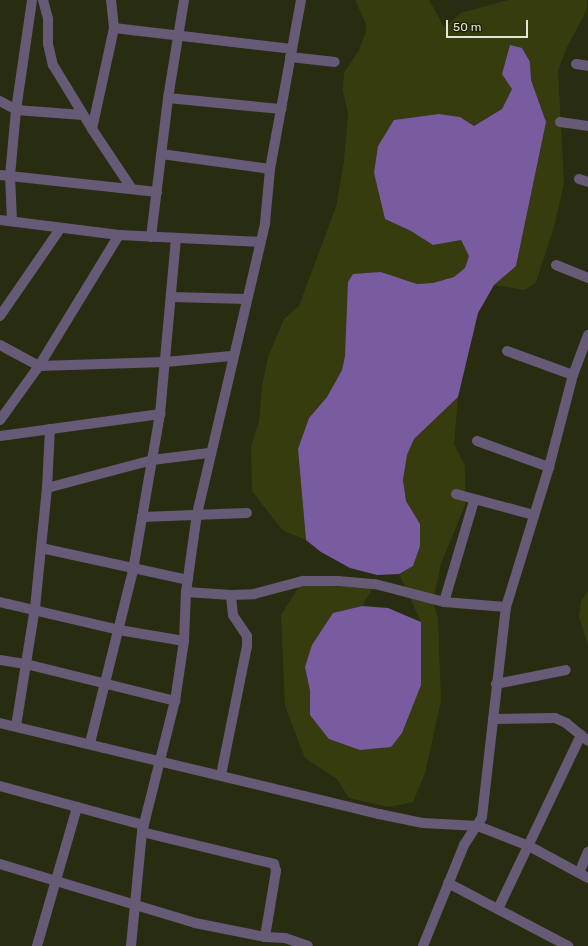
<!DOCTYPE html>
<html>
<head>
<meta charset="utf-8">
<style>
	body { margin:0 }
	#map { position:relative; width:588px; height:946px; overflow:hidden; background:#282c10; font-family:Rubik,sans-serif }
	div>[style] { position:absolute }
	.green>* { inset:0; background:#373c0f }
	.water>* { inset:0; background:#795c9f }
	.minor>* { height:10px; margin:-5px; padding:0 5px; transform-origin:5px; border-radius:5px; background:#665a77 }
	span { translate:-50% -50%; white-space:nowrap; text-align:center; line-height:1.15; -webkit-text-stroke:3px #1f2206; paint-order:stroke }
	.scale { position:absolute; left:446px; top:20px; width:82px; height:18px; box-sizing:border-box; border:2px solid #e2e6d5; border-top:0; padding-left:5px; font-size:12px; line-height:14px; white-space:nowrap; color:#e2e6d5; -webkit-text-stroke:3px #1f2206; paint-order:stroke }
</style>
</head>
<body>
<div id="map">
	<div class="green">
		<div style="clip-path:polygon(355px 0,429px 0,444px 27px,461px 13px,508px 0,587px 0,587px 10px,568px 45px,558px 70px,564px 183px,554px 227px,536px 282px,525px 290px,494px 285px,516px 266px,546px 122px,531px 80px,530px 62px,510px 45px,508px 53px,512px 89px,502px 109px,474px 126px,460px 117px,439px 114px,394px 120px,374px 173px,385px 219px,411px 231px,433px 245px,461px 240px,469px 256px,465px 268px,454px 277px,433px 283px,417px 284px,381px 272px,345px 356px,342px 370px,327px 397px,309px 418px,298px 449px,306px 540px,282px 530px,252px 491px,251px 447px,259px 421px,262px 386px,268px 357px,284px 319px,299px 306px,336px 207px,344px 161px,348px 114px,343px 91px,344px 73px,359px 50px,366px 32px,366px 24px)"></div>
		<div style="clip-path:polygon(458px 397px,454px 444px,465px 466px,465px 505px,441px 564px,433px 601px,438px 619px,441px 701px,425px 773px,413px 802px,389px 807px,349px 798px,337px 779px,305px 758px,285px 706px,281px 615px,300px 585px,373px 588px,362px 606px,333px 613px,305px 667px,310px 691px,310px 715px,421px 622px,399px 574px,413px 566px,420px 524px,406px 502px,403px 480px,407px 455px,414px 439px)"></div>
		<div style="clip-path:polygon(588px 591px,588px 645px,579px 617px,581px 601px)"></div>
	</div>
	<div class="water">
		<div style="clip-path:polygon(510px 45px,522px 48px,530px 62px,531px 80px,546px 122px,516px 266px,494px 285px,478px 313px,458px 397px,414px 439px,407px 455px,403px 480px,406px 501px,420px 524px,420px 546px,413px 566px,399px 574px,377px 575px,350px 568px,321px 552px,306px 540px,298px 449px,309px 418px,327px 397px,342px 370px,345px 356px,348px 282px,353px 274px,381px 272px,417px 284px,433px 283px,454px 277px,465px 268px,469px 256px,461px 240px,433px 245px,411px 231px,385px 219px,374px 173px,378px 146px,394px 120px,439px 114px,460px 117px,474px 126px,502px 109px,512px 89px,502px 74px)"></div>
		<div style="clip-path:polygon(362px 606px,388px 608px,421px 622px,421px 685px,402px 733px,391px 747px,360px 750px,329px 739px,310px 715px,310px 691px,305px 667px,312px 645px,333px 613px)"></div>
	</div>
	<div class="minor">
		<div style="left:43px;top:0;width:20px;rotate:75deg"></div>
		<div style="left:48px;top:19px;width:25px;rotate:90deg"></div>
		<div style="left:48px;top:44px;width:22px;rotate:77deg"></div>
		<div style="left:53px;top:65px;width:75px;rotate:58.6deg"></div>
		<div style="left:92px;top:129px;width:72px;rotate:56.3deg"></div>
		<div style="left:114px;top:28px;width:179px;rotate:6.7deg"></div>
		<div style="left:290px;top:57px;width:45px;rotate:6.3deg"></div>
		<div style="left:576px;top:64px;width:12px;rotate:9deg"></div>
		<div style="left:168px;top:98px;width:114px;rotate:5.6deg"></div>
		<div style="left:0;top:101px;width:18px;rotate:29deg"></div>
		<div style="left:16px;top:110px;width:67px;rotate:4.3deg"></div>
		<div style="left:560px;top:122px;width:28px;rotate:8deg"></div>
		<div style="left:92px;top:129px;width:103px;rotate:-77.7deg"></div>
		<div style="left:114px;top:28px;width:28px;rotate:-96deg"></div>
		<div style="left:161px;top:154px;width:110px;rotate:7.8deg"></div>
		<div style="left:0;top:175px;width:158px;rotate:6.2deg"></div>
		<div style="left:579px;top:179px;width:9px;rotate:18deg"></div>
		<div style="left:0;top:220px;width:120px;rotate:7.2deg"></div>
		<div style="left:119px;top:235px;width:142px;rotate:2.8deg"></div>
		<div style="left:12px;top:221px;width:45px;rotate:-92.5deg"></div>
		<div style="left:10px;top:176px;width:66px;rotate:-84.8deg"></div>
		<div style="left:16px;top:110px;width:111px;rotate:-81.7deg"></div>
		<div style="left:151px;top:237px;width:140px;rotate:-83deg"></div>
		<div style="left:168px;top:98px;width:99px;rotate:-80.7deg"></div>
		<div style="left:556px;top:265px;width:35px;rotate:22deg"></div>
		<div style="left:171px;top:297px;width:76px;rotate:1.5deg"></div>
		<div style="left:0;top:316px;width:106px;rotate:-55.4deg"></div>
		<div style="left:0;top:345px;width:44px;rotate:28.3deg"></div>
		<div style="left:39px;top:366px;width:126px;rotate:-1.8deg"></div>
		<div style="left:165px;top:362px;width:67px;rotate:-5.1deg"></div>
		<div style="left:507px;top:351px;width:70px;rotate:20deg"></div>
		<div style="left:0;top:420px;width:67px;rotate:-54.2deg"></div>
		<div style="left:39px;top:366px;width:153px;rotate:-58.6deg"></div>
		<div style="left:0;top:436px;width:162px;rotate:-7.8deg"></div>
		<div style="left:477px;top:441px;width:77px;rotate:19.9deg"></div>
		<div style="left:47px;top:488px;width:109px;rotate:-14.9deg"></div>
		<div style="left:152px;top:460px;width:57px;rotate:-7deg"></div>
		<div style="left:456px;top:494px;width:81px;rotate:15.1deg"></div>
		<div style="left:142px;top:517px;width:105px;rotate:-2.2deg"></div>
		<div style="left:41px;top:548px;width:150px;rotate:12.3deg"></div>
		<div style="left:186px;top:592px;width:45px;rotate:3.8deg"></div>
		<div style="left:231px;top:595px;width:23px;rotate:-2deg"></div>
		<div style="left:254px;top:594px;width:51px;rotate:-14.9deg"></div>
		<div style="left:303px;top:581px;width:35px"></div>
		<div style="left:338px;top:581px;width:37px;rotate:5deg"></div>
		<div style="left:375px;top:584px;width:71px;rotate:14.6deg"></div>
		<div style="left:444px;top:602px;width:62px;rotate:4.6deg"></div>
		<div style="left:0;top:602px;width:122px;rotate:13.2deg"></div>
		<div style="left:119px;top:630px;width:66px;rotate:9.6deg"></div>
		<div style="left:444px;top:602px;width:105px;rotate:-73.5deg"></div>
		<div style="left:0;top:660px;width:26px;rotate:9deg"></div>
		<div style="left:26px;top:664px;width:154px;rotate:13.9deg"></div>
		<div style="left:496px;top:684px;width:71px;rotate:-11.3deg"></div>
		<div style="left:493px;top:719px;width:62px;rotate:-0.9deg"></div>
		<div style="left:555px;top:718px;width:12px;rotate:24deg"></div>
		<div style="left:566px;top:723px;width:28px;rotate:39deg"></div>
		<div style="left:0;top:723px;width:390px;rotate:13.5deg"></div>
		<div style="left:379px;top:814px;width:45px;rotate:11.6deg"></div>
		<div style="left:423px;top:823px;width:55px;rotate:3.1deg"></div>
		<div style="left:478px;top:826px;width:55px;rotate:21.4deg"></div>
		<div style="left:529px;top:846px;width:67px;rotate:28.5deg"></div>
		<div style="left:16px;top:726px;width:120px;rotate:-80.9deg"></div>
		<div style="left:35px;top:608px;width:121px;rotate:-84.3deg"></div>
		<div style="left:47px;top:488px;width:59px;rotate:-87.1deg"></div>
		<div style="left:90px;top:743px;width:178px;rotate:-76deg"></div>
		<div style="left:133px;top:570px;width:112px;rotate:-80.2deg"></div>
		<div style="left:152px;top:460px;width:47px;rotate:-80.1deg"></div>
		<div style="left:160px;top:414px;width:177px;rotate:-84.8deg"></div>
		<div style="left:221px;top:775px;width:132px;rotate:-78.6deg"></div>
		<div style="left:247px;top:646px;width:10px;rotate:-90deg"></div>
		<div style="left:247px;top:636px;width:25px;rotate:-124deg"></div>
		<div style="left:233px;top:615px;width:20px;rotate:-96deg"></div>
		<div style="left:0;top:786px;width:149px;rotate:15.2deg"></div>
		<div style="left:142px;top:832px;width:136px;rotate:13.6deg"></div>
		<div style="left:274px;top:864px;width:7px;rotate:74deg"></div>
		<div style="left:276px;top:871px;width:67px;rotate:99.5deg"></div>
		<div style="left:0;top:864px;width:204px;rotate:16.8deg"></div>
		<div style="left:195px;top:923px;width:71px;rotate:11.3deg"></div>
		<div style="left:265px;top:937px;width:20px;rotate:3deg"></div>
		<div style="left:285px;top:938px;width:24px;rotate:19deg"></div>
		<div style="left:579px;top:873px;width:23px;rotate:-67deg"></div>
		<div style="left:448px;top:883px;width:136px;rotate:27.7deg"></div>
		<div style="left:498px;top:909px;width:193px;rotate:-64.5deg"></div>
		<div style="left:37px;top:946px;width:145px;rotate:-73.9deg"></div>
		<div style="left:131px;top:946px;width:115px;rotate:-84.5deg"></div>
		<div style="left:142px;top:832px;width:135px;rotate:-75.9deg"></div>
		<div style="left:175px;top:701px;width:61px;rotate:-81.5deg"></div>
		<div style="left:184px;top:641px;width:49px;rotate:-87.7deg"></div>
		<div style="left:186px;top:592px;width:79px;rotate:-82deg"></div>
		<div style="left:197px;top:514px;width:299px;rotate:-76.8deg"></div>
		<div style="left:265px;top:223px;width:54px;rotate:-84.7deg"></div>
		<div style="left:270px;top:169px;width:172px;rotate:-79.6deg"></div>
		<div style="left:423px;top:946px;width:109px;rotate:-67.9deg"></div>
		<div style="left:464px;top:845px;width:33px;rotate:-57deg"></div>
		<div style="left:482px;top:817px;width:211px;rotate:-83.5deg"></div>
		<div style="left:506px;top:607px;width:146px;rotate:-72.9deg"></div>
		<div style="left:549px;top:467px;width:95px;rotate:-75.4deg"></div>
		<div style="left:573px;top:375px;width:43px;rotate:-69.4deg"></div>
	</div>
	<div class="scale">50 m</div>
</div>
</body>
</html>
